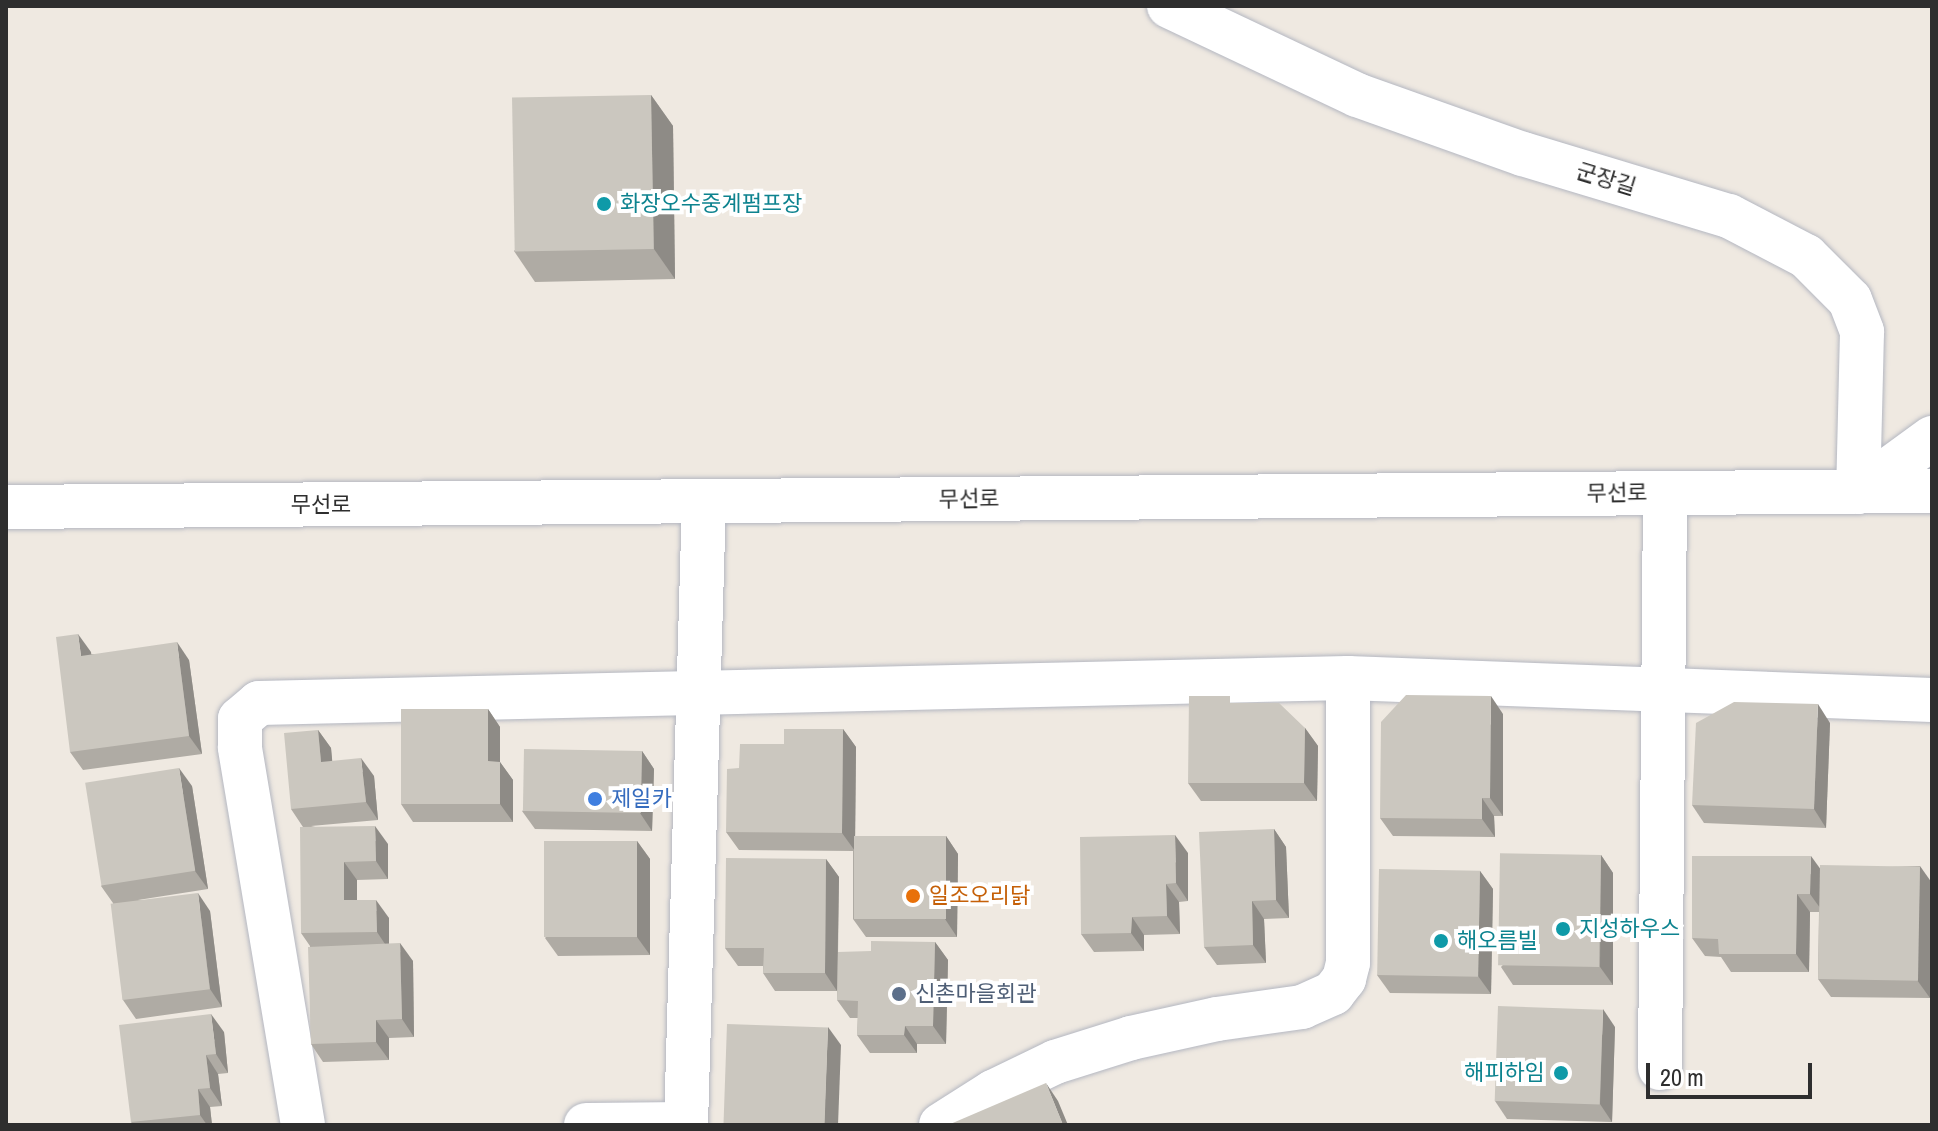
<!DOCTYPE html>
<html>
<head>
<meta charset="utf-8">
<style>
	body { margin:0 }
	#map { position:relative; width:1938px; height:1131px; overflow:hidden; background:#efe9e1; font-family:"Archivo Narrow","Noto Sans KR",sans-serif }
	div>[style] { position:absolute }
	.roads { filter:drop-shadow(0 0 2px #b4b7c1) drop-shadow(0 0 2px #b4b7c1) }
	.minor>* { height:44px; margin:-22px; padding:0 22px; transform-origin:22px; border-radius:22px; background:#fff }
	.tertiary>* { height:44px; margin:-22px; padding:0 22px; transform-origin:22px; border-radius:22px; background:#fff }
	.wall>* { inset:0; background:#afaba4 }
	.shaded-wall>* { inset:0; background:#8e8b86 }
	.building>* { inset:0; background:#cbc7bf; transform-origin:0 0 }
	.dots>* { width:22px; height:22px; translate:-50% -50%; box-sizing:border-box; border:4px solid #fff; border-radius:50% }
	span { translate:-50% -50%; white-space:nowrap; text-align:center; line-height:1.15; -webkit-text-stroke:8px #fff; paint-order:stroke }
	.street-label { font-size:22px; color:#2e2e2e }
	.culture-label { font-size:22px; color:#0d838f }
	.left { translate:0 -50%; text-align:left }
	.right { translate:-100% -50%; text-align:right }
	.shop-label { font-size:22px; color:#366cbe }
	.food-label { font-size:22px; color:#c56008 }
	.service-label { font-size:22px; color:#4e5e75 }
	.frame { position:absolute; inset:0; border:8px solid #2e2e2e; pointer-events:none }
	.scale { position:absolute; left:1646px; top:1063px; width:166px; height:36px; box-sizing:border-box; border:4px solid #2e2e2e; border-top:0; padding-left:10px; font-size:24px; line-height:28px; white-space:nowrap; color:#2e2e2e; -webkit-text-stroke:6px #fff; paint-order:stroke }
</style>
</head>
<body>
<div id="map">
	<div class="roads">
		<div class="minor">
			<div style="left:1169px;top:6px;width:208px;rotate:25.3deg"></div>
			<div style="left:1357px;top:95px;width:176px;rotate:19.6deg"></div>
			<div style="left:1523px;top:154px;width:215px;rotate:16.8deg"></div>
			<div style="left:1729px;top:216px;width:87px;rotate:27.5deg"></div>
			<div style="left:1806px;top:256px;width:62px;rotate:45deg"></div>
			<div style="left:1850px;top:300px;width:34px;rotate:69deg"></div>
			<div style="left:1862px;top:332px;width:160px;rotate:91.4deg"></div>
			<div style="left:1660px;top:1068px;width:575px;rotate:-89.5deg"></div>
			<div style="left:303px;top:1125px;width:383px;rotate:-99.5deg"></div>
			<div style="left:240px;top:747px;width:28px;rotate:-90deg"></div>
			<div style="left:240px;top:719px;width:25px;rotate:-40deg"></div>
			<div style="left:259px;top:703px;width:1089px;rotate:-1.32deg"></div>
			<div style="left:1348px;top:678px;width:584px;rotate:2.16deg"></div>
			<div style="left:586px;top:1125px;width:100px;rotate:-0.6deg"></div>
			<div style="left:686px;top:1125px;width:623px;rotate:-88.35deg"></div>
			<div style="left:941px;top:1125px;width:62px;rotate:-32.4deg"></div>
			<div style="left:993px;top:1092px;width:69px;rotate:-25.8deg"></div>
			<div style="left:1055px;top:1062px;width:80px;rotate:-17.5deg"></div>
			<div style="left:1131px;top:1038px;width:88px;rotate:-12.5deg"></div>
			<div style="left:1217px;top:1019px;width:86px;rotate:-8deg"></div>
			<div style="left:1302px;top:1007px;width:34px;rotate:-24deg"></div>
			<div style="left:1333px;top:993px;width:18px;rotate:-52deg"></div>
			<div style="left:1344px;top:979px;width:16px;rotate:-76deg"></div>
			<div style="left:1348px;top:963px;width:285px;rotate:-90deg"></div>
		</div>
		<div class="tertiary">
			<div style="left:1858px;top:492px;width:92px;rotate:-36.1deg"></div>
			<div style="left:6px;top:507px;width:1926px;rotate:-0.48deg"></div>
		</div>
	</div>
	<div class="wall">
		<div style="clip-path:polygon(651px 95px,673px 126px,675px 279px,535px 282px,514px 251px)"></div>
		<div style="clip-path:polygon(91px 652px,91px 654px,189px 660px,202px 754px,83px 770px,70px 752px)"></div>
		<div style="clip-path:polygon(1235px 703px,1305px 728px,1318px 746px,1317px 801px,1201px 801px,1188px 783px)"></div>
		<div style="clip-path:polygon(488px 709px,500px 727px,500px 762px,513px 780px,513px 822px,413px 822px,401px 804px)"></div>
		<div style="clip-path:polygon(1503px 714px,1503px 816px,1494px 816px,1495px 837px,1393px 836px,1380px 818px)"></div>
		<div style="clip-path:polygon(1830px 723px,1826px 828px,1704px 823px,1692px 805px)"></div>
		<div style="clip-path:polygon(843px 729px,856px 747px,855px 836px,946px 836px,958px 854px,957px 937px,866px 937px,853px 919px,853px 851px,739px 850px,726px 832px,739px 768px)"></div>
		<div style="clip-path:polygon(318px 730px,331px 748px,332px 761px,374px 776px,378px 820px,311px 826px,388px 844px,388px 879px,357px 880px,357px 900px,389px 918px,389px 944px,413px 961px,414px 1037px,389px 1038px,389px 1060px,323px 1062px,311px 1044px,310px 946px,301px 933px,303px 827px,291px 809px)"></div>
		<div style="clip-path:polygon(642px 751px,654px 769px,652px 831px,535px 829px,522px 811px)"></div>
		<div style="clip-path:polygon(192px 786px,208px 889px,138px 900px,210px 911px,222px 1007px,136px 1019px,123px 1000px,113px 903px,101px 886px)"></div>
		<div style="clip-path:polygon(1274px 829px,1286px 847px,1289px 918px,1264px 919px,1266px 963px,1217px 965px,1204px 947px)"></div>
		<div style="clip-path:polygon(637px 841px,650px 859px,650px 955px,558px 956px,545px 938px)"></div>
		<div style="clip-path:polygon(1188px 853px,1188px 901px,1179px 902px,1180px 934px,1144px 935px,1144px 951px,1094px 952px,1081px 934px)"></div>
		<div style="clip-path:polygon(1601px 855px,1613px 873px,1613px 985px,1513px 985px,1501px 967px)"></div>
		<div style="clip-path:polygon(826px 859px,839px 877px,838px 957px,935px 942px,948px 960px,946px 1044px,917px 1044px,917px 1053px,870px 1053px,857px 1035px,858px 1018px,850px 1018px,837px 1000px,837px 991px,775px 991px,763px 973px,763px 966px,738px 966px,725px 948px)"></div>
		<div style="clip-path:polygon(1920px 866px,1930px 998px,1831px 997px,1818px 979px,1819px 912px,1810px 912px,1809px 972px,1731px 972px,1721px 957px,1705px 956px,1692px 938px,1820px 869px)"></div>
		<div style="clip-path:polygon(1480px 871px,1493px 889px,1491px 994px,1390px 993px,1377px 975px)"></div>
		<div style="clip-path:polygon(1615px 1027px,1612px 1122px,1507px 1119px,1495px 1101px)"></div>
		<div style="clip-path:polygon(224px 1032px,228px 1073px,218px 1074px,222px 1106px,210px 1107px,212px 1125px,133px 1125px,131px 1122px)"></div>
	</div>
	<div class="shaded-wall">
		<div style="clip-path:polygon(651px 95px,673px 126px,675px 279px,654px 249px)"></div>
		<div style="clip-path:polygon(78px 634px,91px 652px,94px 674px,81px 656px)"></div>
		<div style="clip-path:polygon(177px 642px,189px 660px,202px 754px,189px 736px)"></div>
		<div style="clip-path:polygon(1491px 696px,1503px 714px,1503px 816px,1490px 798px)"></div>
		<div style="clip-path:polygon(1818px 704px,1830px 723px,1826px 828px,1814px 809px)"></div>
		<div style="clip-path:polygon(488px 709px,500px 727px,500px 762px,513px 780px,513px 822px,500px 804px,488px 761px)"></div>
		<div style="clip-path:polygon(1305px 728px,1318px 746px,1317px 801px,1304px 783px)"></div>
		<div style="clip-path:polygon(843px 729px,856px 747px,855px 851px,842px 833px)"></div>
		<div style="clip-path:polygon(318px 730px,331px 748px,334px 780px,321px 762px)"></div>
		<div style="clip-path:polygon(642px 751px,654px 769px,652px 831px,640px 813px)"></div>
		<div style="clip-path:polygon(361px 758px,374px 776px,378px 820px,366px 802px)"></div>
		<div style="clip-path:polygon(179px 768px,192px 786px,208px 889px,195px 871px)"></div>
		<div style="clip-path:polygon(1482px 798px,1494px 816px,1495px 837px,1482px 819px)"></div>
		<div style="clip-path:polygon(375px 826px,388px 844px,388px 879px,376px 861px)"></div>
		<div style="clip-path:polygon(1274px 829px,1286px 847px,1289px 918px,1276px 900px)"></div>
		<div style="clip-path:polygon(1175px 835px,1188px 853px,1188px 901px,1176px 883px)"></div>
		<div style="clip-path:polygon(946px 836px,958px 854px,957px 937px,945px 919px)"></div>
		<div style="clip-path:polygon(637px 841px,650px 859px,650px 955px,637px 937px)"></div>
		<div style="clip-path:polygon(1601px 855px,1613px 873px,1613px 985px,1600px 967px)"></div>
		<div style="clip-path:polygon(1811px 856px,1824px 874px,1823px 912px,1810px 894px)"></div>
		<div style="clip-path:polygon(826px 859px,839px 877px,837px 991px,825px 973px)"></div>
		<div style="clip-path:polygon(344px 862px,357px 880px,357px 918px,344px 900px)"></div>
		<div style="clip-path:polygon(1920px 866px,1932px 883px,1930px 998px,1917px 980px)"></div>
		<div style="clip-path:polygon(1480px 871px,1493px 889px,1491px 994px,1478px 976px)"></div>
		<div style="clip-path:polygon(1166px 884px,1179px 902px,1180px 934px,1167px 916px)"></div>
		<div style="clip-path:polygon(198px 893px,210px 911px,222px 1007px,210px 989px)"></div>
		<div style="clip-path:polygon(1797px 894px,1810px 912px,1809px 972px,1796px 954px)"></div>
		<div style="clip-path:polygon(376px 900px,389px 918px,389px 950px,377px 932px)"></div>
		<div style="clip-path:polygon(1252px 901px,1264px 919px,1266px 963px,1253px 945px)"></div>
		<div style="clip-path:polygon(1132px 917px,1144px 935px,1144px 951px,1131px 933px)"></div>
		<div style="clip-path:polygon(935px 942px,948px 960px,946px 1044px,933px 1026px)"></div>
		<div style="clip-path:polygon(400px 943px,413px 961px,414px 1037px,402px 1019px)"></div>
		<div style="clip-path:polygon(1603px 1009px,1615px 1027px,1612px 1122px,1600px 1104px)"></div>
		<div style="clip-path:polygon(211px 1014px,224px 1032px,228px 1073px,216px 1054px)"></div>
		<div style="clip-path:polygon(376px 1020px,389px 1038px,389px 1060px,376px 1042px)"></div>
		<div style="clip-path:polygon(905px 1026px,917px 1044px,917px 1053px,904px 1035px)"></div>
		<div style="clip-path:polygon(828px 1027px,841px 1045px,838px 1125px,824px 1125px)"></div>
		<div style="clip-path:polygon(206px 1055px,218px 1074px,222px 1106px,210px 1088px)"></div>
		<div style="clip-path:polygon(1046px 1083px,1058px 1101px,1068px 1125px,1063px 1125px)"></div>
		<div style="clip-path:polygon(198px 1089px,210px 1107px,212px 1125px,207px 1125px,200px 1115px)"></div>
	</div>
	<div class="building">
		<div style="left:651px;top:95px;width:154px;height:139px;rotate:89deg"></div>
		<div style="clip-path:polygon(78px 634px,81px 656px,177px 642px,189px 736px,70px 752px,56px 637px)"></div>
		<div style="clip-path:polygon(1406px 695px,1491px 696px,1490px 798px,1482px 798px,1482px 819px,1380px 818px,1381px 722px)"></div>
		<div style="clip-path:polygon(1189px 696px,1230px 696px,1230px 703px,1279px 703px,1305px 728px,1304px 783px,1188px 783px)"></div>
		<div style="clip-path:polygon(1734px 702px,1818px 704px,1814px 809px,1692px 805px,1696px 723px)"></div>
		<div style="clip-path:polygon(401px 709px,488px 709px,488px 761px,500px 762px,500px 804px,401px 804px)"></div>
		<div style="clip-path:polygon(784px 729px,843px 729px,842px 833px,726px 832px,727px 769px,739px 768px,740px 744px,784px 744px)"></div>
		<div style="clip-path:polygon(318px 730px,321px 762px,361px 758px,366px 802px,291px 809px,284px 733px)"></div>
		<div style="left:524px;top:749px;width:118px;height:62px;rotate:1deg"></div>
		<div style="left:179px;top:768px;width:104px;height:95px;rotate:81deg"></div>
		<div style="clip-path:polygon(375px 826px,376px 861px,344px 862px,344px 900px,376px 900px,377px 932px,301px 933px,300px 827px)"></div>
		<div style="clip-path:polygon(1274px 829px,1276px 900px,1252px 901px,1253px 945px,1204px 947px,1199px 832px)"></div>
		<div style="clip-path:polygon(1175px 835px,1176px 883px,1166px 884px,1167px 916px,1132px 917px,1131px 933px,1081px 934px,1080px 837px)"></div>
		<div style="left:854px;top:836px;width:92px;height:83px"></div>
		<div style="left:637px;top:841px;width:96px;height:93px;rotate:90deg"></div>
		<div style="left:1601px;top:855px;width:112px;height:101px;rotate:91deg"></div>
		<div style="clip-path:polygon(1692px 856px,1811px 856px,1810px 894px,1797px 894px,1796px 954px,1719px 954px,1718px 939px,1692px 938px)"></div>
		<div style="clip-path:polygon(726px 858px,826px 859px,825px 973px,763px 973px,764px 948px,725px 948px)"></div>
		<div style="left:1820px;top:865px;width:100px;height:114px;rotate:1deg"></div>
		<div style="left:1379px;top:869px;width:101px;height:106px;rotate:1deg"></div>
		<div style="left:198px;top:893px;width:97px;height:88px;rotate:83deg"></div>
		<div style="clip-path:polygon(871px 941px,935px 942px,933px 1026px,905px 1026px,904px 1035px,857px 1035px,858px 1001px,837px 1000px,838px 952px,871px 951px)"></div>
		<div style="clip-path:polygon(400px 943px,402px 1019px,376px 1020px,376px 1042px,311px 1044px,308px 947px)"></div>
		<div style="left:1498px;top:1006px;width:105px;height:95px;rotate:2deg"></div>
		<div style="clip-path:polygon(211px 1014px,216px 1054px,206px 1055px,210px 1088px,198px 1089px,200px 1115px,131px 1122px,119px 1025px)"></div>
		<div style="left:727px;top:1024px;width:101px;height:101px;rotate:2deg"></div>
		<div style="clip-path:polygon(1046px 1083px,1063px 1125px,948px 1125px)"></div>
	</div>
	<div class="dots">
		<div style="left:604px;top:204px;background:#0f9aa8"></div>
		<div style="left:595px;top:799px;background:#3f7fe0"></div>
		<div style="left:913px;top:896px;background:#e8710a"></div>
		<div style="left:1563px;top:929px;background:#0f9aa8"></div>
		<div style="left:1441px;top:941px;background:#0f9aa8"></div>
		<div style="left:899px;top:994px;background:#5c6f8a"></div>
		<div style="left:1561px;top:1073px;background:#0f9aa8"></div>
	</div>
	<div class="street-label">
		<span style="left:1606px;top:179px;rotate:17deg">군장길</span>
		<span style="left:1617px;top:493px;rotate:-1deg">무선로</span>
		<span style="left:969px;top:499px;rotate:-1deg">무선로</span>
		<span style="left:321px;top:505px">무선로</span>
	</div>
	<div class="culture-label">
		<span class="left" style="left:620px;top:204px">화장오수중계펌프장</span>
		<span class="left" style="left:1579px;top:929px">지성하우스</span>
		<span class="left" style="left:1457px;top:941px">해오름빌</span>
		<span class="right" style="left:1545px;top:1073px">해피하임</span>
	</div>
	<div class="shop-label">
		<span class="left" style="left:611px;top:799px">제일카</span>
	</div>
	<div class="food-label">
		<span class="left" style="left:929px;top:896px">일조오리닭</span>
	</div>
	<div class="service-label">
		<span class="left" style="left:915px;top:994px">신촌마을회관</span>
	</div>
	<div class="frame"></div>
	<div class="scale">20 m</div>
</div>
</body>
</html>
